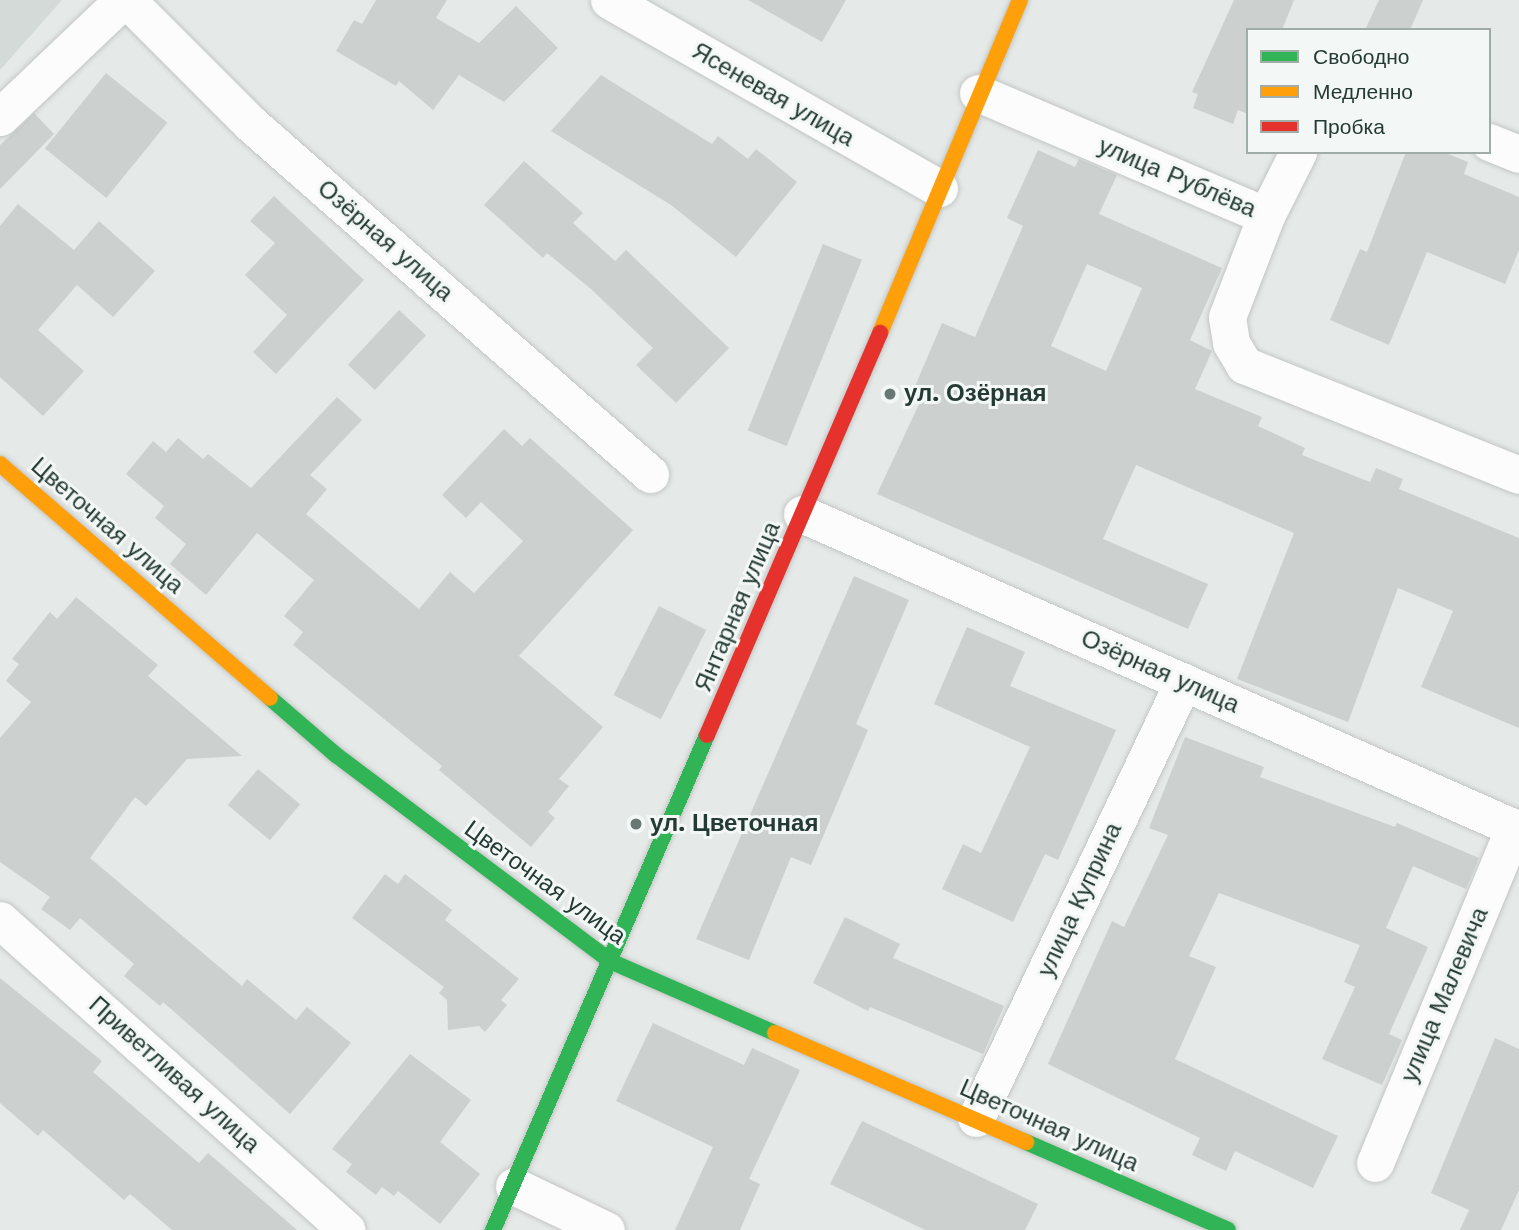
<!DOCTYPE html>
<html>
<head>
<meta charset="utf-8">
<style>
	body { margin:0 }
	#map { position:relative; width:1519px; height:1230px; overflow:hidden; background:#e5e9e7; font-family:"Work Sans",sans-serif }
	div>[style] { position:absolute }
	.built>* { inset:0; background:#d3dad7 }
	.building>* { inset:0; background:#ccd1cf; transform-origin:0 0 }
	.roads { filter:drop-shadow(0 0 2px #c2c6c4) drop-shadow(0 0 2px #c2c6c4) }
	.street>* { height:37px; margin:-18.5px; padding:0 18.5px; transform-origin:18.5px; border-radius:18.5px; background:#fbfcfb }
	.fast>* { height:16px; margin:-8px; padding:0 8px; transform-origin:8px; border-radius:8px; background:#30b455 }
	.slow>* { height:16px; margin:-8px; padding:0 8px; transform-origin:8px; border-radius:8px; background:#ff9f0a }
	.jam>* { height:16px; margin:-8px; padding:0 8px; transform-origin:8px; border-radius:8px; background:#e5322d }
	.dots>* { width:19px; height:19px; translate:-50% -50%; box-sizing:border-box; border:4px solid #f3f8f6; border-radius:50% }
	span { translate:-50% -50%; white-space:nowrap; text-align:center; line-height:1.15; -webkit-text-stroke:6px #f3f8f6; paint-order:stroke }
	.street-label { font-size:24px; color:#253a34 }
	.poi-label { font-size:24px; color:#253a34; font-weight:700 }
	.left { translate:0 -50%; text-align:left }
	.legend { position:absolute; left:1246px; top:28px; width:245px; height:126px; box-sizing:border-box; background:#f3f8f6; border:2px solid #a1aca8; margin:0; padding:9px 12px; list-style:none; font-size:21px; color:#253a34 }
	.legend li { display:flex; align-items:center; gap:14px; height:35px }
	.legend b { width:35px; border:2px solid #a1aca8 }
</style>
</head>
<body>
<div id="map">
	<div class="built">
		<div style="clip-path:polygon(0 0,62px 0,0 70px)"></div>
	</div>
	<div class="building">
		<div style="clip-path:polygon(376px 0,447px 0,436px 18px,479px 43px,516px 6px,558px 48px,504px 102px,459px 75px,433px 110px,399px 81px,396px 86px,336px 51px,354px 20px,362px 24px)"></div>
		<div style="clip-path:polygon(748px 0,846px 0,822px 42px)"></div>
		<div style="clip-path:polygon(1234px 0,1294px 0,1282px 30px,1248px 30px,1248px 114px,1238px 110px,1233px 124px,1193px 108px,1198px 94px,1192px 92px)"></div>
		<div style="clip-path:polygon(1379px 0,1423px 0,1410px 30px,1365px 30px)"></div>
		<div style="left:106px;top:73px;width:79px;height:97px;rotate:39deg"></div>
		<div style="clip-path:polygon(601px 75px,712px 144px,718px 136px,748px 159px,756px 149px,797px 182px,736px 257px,671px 205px,551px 131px)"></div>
		<div style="clip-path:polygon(34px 113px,54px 134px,0 189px,0 145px)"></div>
		<div style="clip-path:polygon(evenodd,1038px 150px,1075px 167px,1079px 159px,1117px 175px,1099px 214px,1222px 268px,1190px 340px,1212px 351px,1195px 389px,1262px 417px,1258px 426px,1305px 448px,1302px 455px,1370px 482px,1376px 468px,1403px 479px,1399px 489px,1519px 538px,1519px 728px,1421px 687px,1453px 611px,1398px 588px,1348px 722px,1237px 679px,1294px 533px,1136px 465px,1103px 539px,1208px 584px,1188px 629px,877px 494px,920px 402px,910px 398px,942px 323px,975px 337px,1023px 226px,1007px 218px,1038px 150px,1087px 264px,1142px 288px,1106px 371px,1051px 346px,1087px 264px)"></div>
		<div style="clip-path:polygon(1406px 152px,1443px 152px,1468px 162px,1464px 174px,1519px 197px,1519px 250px,1505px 284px,1427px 252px,1389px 345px,1330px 320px,1360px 249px,1367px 252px)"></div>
		<div style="clip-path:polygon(524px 161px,583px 213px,573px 223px,615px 261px,626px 250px,729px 348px,676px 403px,636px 365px,653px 348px,591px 289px,547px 253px,543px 258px,484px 205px)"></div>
		<div style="clip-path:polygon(274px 196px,364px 280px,276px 374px,253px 352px,287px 315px,245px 275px,275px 243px,250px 221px)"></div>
		<div style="clip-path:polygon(18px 204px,74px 250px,99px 221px,155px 271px,113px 317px,77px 285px,38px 330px,84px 371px,43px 416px,0 377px,0 226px)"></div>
		<div style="left:823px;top:244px;width:42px;height:201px;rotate:22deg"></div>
		<div style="left:399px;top:310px;width:37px;height:75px;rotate:43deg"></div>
		<div style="clip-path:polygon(337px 397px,362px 420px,310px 475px,327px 489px,306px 514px,419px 609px,450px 572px,474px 593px,523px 541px,481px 502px,466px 518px,442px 495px,504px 429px,522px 446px,530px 438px,633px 530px,519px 656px,603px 727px,559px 779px,569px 786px,548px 812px,555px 818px,531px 847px,439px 770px,442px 766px,293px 645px,303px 632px,284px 616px,314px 580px,257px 533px,206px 595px,170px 564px,186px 544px,155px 518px,164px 506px,126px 474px,153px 441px,166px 452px,178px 438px,203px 459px,208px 454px,251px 488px)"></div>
		<div style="clip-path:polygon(854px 576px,909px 600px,856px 724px,868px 730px,811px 865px,791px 857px,749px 960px,696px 939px)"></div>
		<div style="clip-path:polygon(76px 597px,158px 665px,148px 676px,242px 756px,187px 759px,146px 806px,135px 797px,90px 858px,242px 986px,247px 979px,296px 1020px,307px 1007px,351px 1043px,290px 1114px,163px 1002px,160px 1006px,124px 976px,134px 964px,80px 918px,70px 930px,41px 909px,50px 897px,0 862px,0 738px,31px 702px,6px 681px,19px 664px,12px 659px,50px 612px,57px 619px)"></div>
		<div style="left:659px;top:606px;width:53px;height:100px;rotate:27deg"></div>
		<div style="clip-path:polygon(967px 627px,1025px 652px,1010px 686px,1116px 730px,1058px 860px,1045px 854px,1013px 922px,942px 889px,963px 844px,981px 853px,1030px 747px,934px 704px)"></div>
		<div style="clip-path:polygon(1185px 737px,1264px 767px,1260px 777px,1395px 827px,1397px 823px,1479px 858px,1466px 889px,1413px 866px,1386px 928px,1428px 947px,1389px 1034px,1402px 1040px,1382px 1085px,1322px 1059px,1355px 987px,1344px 982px,1360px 945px,1219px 893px,1189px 956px,1216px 967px,1175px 1059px,1338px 1136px,1313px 1188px,1235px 1151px,1226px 1171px,1192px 1155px,1200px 1138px,1048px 1064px,1112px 921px,1124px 927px,1168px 835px,1149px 828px)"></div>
		<div style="left:258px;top:769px;width:55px;height:47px;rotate:40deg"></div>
		<div style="clip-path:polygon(385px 874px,398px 884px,405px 874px,452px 910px,445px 920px,519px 979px,501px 1000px,507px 1005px,485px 1032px,479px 1026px,448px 1030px,447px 1000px,439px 993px,444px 987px,352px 918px)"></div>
		<div style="clip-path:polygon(845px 917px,900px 944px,893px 958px,1004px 1006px,983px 1054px,870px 1007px,868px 1011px,813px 983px)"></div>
		<div style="clip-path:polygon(0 978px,102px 1061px,93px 1072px,199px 1163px,208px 1153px,297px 1230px,172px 1230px,130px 1194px,124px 1200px,43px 1130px,38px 1136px,0 1103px)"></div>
		<div style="clip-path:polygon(653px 1023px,744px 1065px,752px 1048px,800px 1070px,749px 1179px,760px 1184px,740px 1230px,675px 1230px,713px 1147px,616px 1101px)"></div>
		<div style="clip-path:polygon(1495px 1038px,1519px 1049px,1519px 1190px,1501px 1230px,1460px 1230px,1469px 1210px,1431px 1193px)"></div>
		<div style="clip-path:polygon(410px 1054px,471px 1100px,440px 1142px,480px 1174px,440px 1224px,398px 1191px,394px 1196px,382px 1187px,376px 1195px,346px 1172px,352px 1164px,332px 1149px)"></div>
		<div style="clip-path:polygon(862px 1121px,1038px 1204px,1025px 1230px,925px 1230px,830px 1184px)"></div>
	</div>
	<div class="roads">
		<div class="street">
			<div style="left:127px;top:0;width:175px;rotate:45deg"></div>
			<div style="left:251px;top:124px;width:531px;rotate:41.26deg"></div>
			<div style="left:609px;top:0;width:380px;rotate:29.7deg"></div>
			<div style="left:978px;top:93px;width:313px;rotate:23.1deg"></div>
			<div style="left:1266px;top:216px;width:108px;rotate:111.1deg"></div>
			<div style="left:1227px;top:317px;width:26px;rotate:81deg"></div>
			<div style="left:1231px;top:343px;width:26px;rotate:59deg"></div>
			<div style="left:1244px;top:365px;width:296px;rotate:21.8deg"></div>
			<div style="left:0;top:117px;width:170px;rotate:-43.6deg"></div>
			<div style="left:1489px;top:142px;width:32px;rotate:22deg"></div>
			<div style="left:1266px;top:216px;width:72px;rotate:-63.4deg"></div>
			<div style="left:802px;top:514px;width:784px;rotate:23.78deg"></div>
			<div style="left:0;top:920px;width:465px;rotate:41.8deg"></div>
			<div style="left:976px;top:1118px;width:483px;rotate:-64.6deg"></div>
			<div style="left:1375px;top:1163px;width:363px;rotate:-67.5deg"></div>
			<div style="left:514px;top:1186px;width:102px;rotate:25.6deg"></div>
		</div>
		<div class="fast">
			<div style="left:270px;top:698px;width:87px;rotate:40.8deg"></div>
			<div style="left:336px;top:755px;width:343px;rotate:36.9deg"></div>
			<div style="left:610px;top:961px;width:180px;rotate:23.6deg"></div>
			<div style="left:1026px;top:1142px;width:220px;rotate:23.5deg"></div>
			<div style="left:493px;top:1230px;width:539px;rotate:-66.62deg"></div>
		</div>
		<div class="slow">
			<div style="left:880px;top:333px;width:361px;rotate:-67.2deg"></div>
			<div style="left:0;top:464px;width:357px;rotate:40.9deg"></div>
			<div style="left:775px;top:1033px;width:274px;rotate:23.5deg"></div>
		</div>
		<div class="jam">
			<div style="left:707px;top:735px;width:438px;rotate:-66.7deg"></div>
		</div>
	</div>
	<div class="dots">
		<div style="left:890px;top:394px;background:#687773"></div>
		<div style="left:636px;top:824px;background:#687773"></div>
	</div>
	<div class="street-label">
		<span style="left:773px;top:95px;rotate:30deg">Ясеневая улица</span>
		<span style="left:1177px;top:178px;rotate:23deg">улица Рублёва</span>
		<span style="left:385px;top:241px;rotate:41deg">Озёрная улица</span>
		<span style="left:107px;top:526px;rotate:41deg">Цветочная улица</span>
		<span style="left:738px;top:607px;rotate:-67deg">Янтарная улица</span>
		<span style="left:1160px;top:672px;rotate:24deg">Озёрная улица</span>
		<span style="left:545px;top:883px;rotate:36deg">Цветочная улица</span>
		<span style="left:1080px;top:900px;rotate:-65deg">улица Куприна</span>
		<span style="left:1445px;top:995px;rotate:-67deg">улица Малевича</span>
		<span style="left:174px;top:1075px;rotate:42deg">Приветливая улица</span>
		<span style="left:1049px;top:1126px;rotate:24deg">Цветочная улица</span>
	</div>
	<div class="poi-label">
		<span class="left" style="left:904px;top:394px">ул. Озёрная</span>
		<span class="left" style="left:650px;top:824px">ул. Цветочная</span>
	</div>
	<ul class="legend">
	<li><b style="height:9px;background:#30b455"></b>Свободно</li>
	<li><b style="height:9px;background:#ff9f0a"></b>Медленно</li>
	<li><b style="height:9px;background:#e5322d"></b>Пробка</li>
	</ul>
</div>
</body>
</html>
